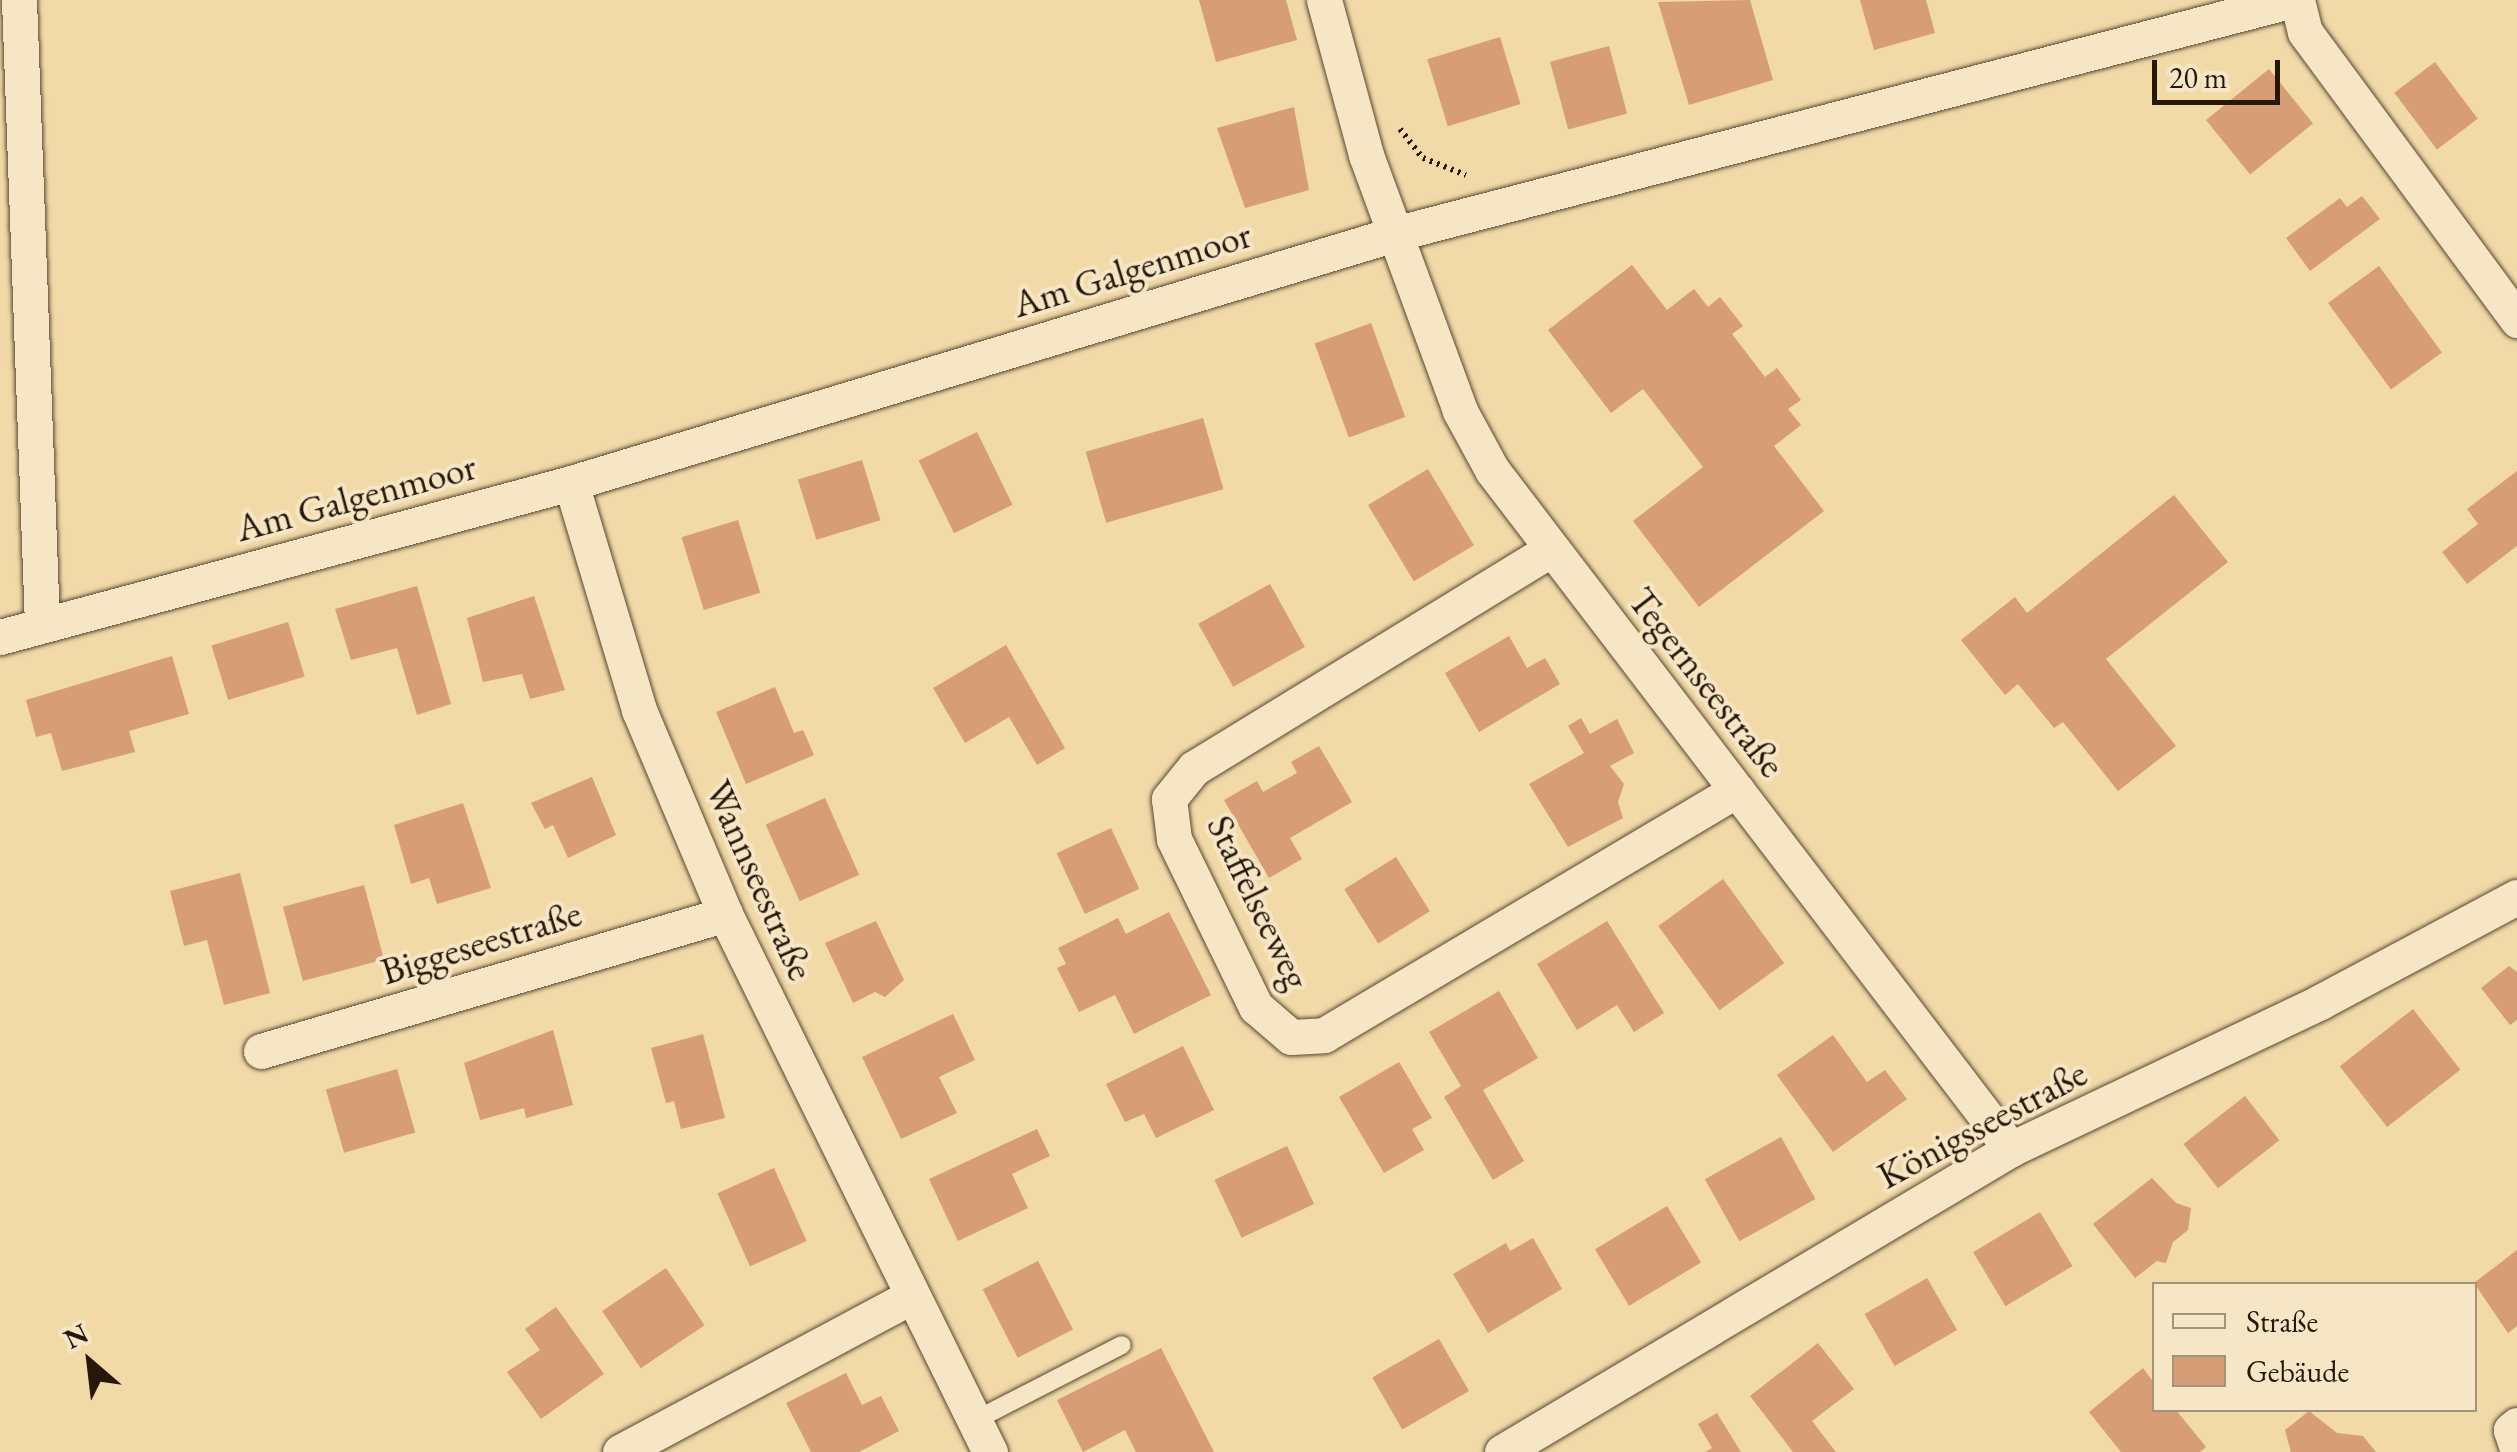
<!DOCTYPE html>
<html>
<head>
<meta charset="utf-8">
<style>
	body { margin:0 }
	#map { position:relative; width:2517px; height:1452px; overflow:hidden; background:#f1d9a8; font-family:"EB Garamond",serif }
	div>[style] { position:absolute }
	.building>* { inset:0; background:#d79d76; transform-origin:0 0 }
	.path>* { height:6px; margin-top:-3px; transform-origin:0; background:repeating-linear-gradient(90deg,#261709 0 2.5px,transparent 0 7.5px) }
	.roads { filter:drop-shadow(0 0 2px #594831) drop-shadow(0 0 2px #594831) }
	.lane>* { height:18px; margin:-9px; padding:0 9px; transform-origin:9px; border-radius:9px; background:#f6e6c6 }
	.street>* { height:35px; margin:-17.5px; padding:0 17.5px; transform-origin:17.5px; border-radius:17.5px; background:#f6e6c6 }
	span { translate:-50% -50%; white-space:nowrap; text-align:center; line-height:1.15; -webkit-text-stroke:8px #f6e6c6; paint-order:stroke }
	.street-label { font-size:38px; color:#261709 }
	.legend { position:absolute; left:2152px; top:1282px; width:325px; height:130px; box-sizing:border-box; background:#f6e6c6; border:2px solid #a3937a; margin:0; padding:12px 18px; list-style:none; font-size:30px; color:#261709 }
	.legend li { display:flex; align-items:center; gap:20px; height:50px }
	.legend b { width:50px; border:2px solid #a3937a }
	.north { position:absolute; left:40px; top:1312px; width:100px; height:100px; -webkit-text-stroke:8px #f6e6c6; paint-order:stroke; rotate:332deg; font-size:28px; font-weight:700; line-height:40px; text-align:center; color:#261709 }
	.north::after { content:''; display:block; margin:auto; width:35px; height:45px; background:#261709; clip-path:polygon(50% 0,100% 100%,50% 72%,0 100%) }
	.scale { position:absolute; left:2152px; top:60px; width:128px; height:45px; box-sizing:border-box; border:5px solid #261709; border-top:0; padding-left:12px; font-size:30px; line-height:35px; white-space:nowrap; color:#261709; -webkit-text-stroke:8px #f6e6c6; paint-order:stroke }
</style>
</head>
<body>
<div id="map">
	<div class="building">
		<div style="clip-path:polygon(1199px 0,1286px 0,1297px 40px,1216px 62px)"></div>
		<div style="clip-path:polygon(1750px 0,1773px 80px,1689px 105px,1658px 2px)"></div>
		<div style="clip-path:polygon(1860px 0,1926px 0,1935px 33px,1874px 50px)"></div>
		<div style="left:1500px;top:37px;width:70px;height:76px;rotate:73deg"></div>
		<div style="left:1609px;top:46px;width:70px;height:61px;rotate:75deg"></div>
		<div style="left:2435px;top:62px;width:71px;height:51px;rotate:53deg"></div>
		<div style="left:2269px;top:69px;width:70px;height:81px;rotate:51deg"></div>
		<div style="clip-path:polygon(1294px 107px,1309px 190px,1245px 208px,1217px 128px)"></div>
		<div style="clip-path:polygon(2362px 196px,2380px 219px,2310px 271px,2286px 238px,2340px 198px,2347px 207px)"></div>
		<div style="clip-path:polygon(1632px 265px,1667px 310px,1694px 289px,1708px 307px,1720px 297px,1743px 326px,1732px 334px,1765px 377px,1777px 368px,1801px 400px,1788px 409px,1801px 425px,1774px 446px,1824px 511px,1699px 607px,1633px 521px,1703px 467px,1643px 389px,1611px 413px,1548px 330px)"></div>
		<div style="left:2379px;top:266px;width:107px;height:63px;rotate:54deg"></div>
		<div style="left:1371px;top:323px;width:100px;height:60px;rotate:70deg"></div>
		<div style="left:1203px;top:418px;width:74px;height:122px;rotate:74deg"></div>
		<div style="left:977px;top:432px;width:81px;height:65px;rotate:64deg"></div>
		<div style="left:862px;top:460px;width:63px;height:67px;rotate:73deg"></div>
		<div style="left:1428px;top:469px;width:89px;height:70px;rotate:59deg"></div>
		<div style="clip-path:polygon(2517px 471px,2517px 546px,2467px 584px,2442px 552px,2478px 524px,2467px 509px)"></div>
		<div style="clip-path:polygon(2174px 495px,2228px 562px,2106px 659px,2176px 746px,2118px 791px,2063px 722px,2054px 728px,2018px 684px,2005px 695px,1961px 640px,2015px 597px,2027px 613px)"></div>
		<div style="left:738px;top:520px;width:76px;height:59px;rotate:73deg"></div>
		<div style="left:1270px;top:584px;width:72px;height:82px;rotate:61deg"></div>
		<div style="clip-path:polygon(417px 586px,451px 704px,417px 715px,397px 648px,351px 660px,335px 609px)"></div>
		<div style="clip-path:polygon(534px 596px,565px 690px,530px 699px,522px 674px,483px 682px,467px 618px)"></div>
		<div style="left:288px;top:622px;width:57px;height:80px;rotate:73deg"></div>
		<div style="clip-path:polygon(1509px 636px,1527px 668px,1545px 658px,1560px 684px,1479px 732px,1445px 673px)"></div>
		<div style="clip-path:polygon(1006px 645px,1065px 748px,1037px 765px,1009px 717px,965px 743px,933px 688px)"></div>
		<div style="clip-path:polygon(172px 656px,189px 714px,129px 731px,135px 752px,62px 771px,51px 733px,36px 737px,26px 700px)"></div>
		<div style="clip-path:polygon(775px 687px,794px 733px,803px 730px,814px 755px,746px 784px,716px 712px)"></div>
		<div style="clip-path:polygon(1581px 718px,1590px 734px,1617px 719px,1634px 753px,1610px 766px,1624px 784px,1618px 802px,1623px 818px,1568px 847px,1529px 784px,1584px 753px,1568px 726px)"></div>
		<div style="clip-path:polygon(1319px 746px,1352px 802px,1290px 838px,1302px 859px,1269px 878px,1224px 800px,1257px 781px,1263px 792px,1297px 773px,1291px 762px)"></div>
		<div style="clip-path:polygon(592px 777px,616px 835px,568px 858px,553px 825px,545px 829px,531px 803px)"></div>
		<div style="left:825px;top:798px;width:84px;height:65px;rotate:66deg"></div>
		<div style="clip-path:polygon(463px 803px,491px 888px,437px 904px,429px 878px,411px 884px,394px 825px)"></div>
		<div style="left:1111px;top:828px;width:67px;height:60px;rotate:65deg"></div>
		<div style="left:1396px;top:857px;width:64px;height:61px;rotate:58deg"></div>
		<div style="clip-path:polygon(240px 873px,270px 993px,224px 1005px,207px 940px,184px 946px,170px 891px)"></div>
		<div style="left:1723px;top:879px;width:104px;height:80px;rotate:54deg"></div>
		<div style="left:364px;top:885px;width:77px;height:84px;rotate:75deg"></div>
		<div style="clip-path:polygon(1169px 912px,1211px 995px,1134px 1034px,1115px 995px,1079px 1012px,1057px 968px,1066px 964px,1058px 948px,1118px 918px,1126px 934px)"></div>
		<div style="clip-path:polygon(876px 921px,904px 980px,885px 997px,875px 992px,853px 1003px,825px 943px)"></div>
		<div style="clip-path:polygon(1607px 921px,1664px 1013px,1634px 1032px,1617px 1005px,1577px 1030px,1537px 964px)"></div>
		<div style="clip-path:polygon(2509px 966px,2517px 972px,2517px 1020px,2510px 1025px,2481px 988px)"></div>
		<div style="clip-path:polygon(1499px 991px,1538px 1058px,1483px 1090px,1524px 1161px,1493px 1180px,1444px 1097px,1461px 1086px,1429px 1032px)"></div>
		<div style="left:2413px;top:1009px;width:77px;height:93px;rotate:52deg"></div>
		<div style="clip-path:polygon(953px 1014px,975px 1060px,939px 1077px,957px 1113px,901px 1139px,862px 1057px)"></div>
		<div style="clip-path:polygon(553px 1030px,573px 1105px,526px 1118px,524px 1108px,480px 1120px,464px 1063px)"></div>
		<div style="clip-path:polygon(703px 1034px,725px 1118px,681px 1129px,674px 1101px,666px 1103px,651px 1048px)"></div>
		<div style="clip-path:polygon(1833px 1035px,1867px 1082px,1885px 1070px,1907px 1099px,1833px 1152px,1777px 1075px)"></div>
		<div style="clip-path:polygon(1183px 1046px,1214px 1110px,1156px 1138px,1144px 1114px,1125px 1122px,1106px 1084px)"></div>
		<div style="clip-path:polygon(1399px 1062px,1432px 1118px,1412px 1129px,1424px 1150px,1384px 1173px,1339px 1097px)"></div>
		<div style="left:397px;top:1069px;width:66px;height:74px;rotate:74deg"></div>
		<div style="left:2245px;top:1096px;width:56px;height:78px;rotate:52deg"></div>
		<div style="clip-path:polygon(1037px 1129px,1050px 1156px,1012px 1174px,1028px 1208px,958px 1241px,929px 1179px)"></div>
		<div style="left:1781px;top:1137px;width:71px;height:87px;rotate:61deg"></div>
		<div style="left:1287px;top:1146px;width:64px;height:80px;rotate:65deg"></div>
		<div style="left:774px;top:1168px;width:80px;height:62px;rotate:66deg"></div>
		<div style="clip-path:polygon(2152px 1178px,2176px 1203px,2191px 1208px,2188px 1230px,2173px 1242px,2166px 1263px,2157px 1261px,2135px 1278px,2093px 1224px)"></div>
		<div style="left:1667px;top:1206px;width:66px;height:84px;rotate:59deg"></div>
		<div style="left:2040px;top:1212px;width:63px;height:78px;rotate:59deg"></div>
		<div style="clip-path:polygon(1533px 1238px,1562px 1289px,1488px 1333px,1453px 1274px,1506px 1243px,1510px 1251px)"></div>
		<div style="clip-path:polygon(2517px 1250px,2517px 1326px,2508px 1333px,2474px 1283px)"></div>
		<div style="left:1038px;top:1261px;width:77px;height:62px;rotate:63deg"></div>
		<div style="left:666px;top:1268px;width:69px;height:77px;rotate:56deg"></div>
		<div style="left:1927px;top:1278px;width:60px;height:72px;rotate:60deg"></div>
		<div style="clip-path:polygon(556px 1307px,604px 1374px,541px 1419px,507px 1372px,540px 1350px,525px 1329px)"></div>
		<div style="left:1439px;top:1339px;width:60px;height:77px;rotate:60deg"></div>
		<div style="clip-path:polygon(1818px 1343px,1854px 1389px,1812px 1421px,1836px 1452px,1793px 1452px,1750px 1396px)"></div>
		<div style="clip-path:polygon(1161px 1348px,1214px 1452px,1136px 1452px,1125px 1430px,1083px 1452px,1057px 1400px)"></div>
		<div style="clip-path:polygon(2143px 1368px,2154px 1383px,2154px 1410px,2176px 1410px,2206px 1447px,2200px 1452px,2121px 1452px,2089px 1412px)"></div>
		<div style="clip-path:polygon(846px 1373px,862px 1405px,881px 1396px,899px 1431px,859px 1452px,811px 1452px,786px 1403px)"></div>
		<div style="clip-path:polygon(2309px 1411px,2337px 1433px,2363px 1436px,2376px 1452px,2291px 1452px,2285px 1430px)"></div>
		<div style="clip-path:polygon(1717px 1413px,1741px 1452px,1705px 1452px,1712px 1448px,1698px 1424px)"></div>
	</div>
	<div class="path">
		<div style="left:1400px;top:129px;width:37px;rotate:52deg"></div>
		<div style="left:1423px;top:158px;width:46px;rotate:21.6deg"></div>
	</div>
	<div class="roads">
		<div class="lane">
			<div style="left:974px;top:1421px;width:166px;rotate:-27.2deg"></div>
		</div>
		<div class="street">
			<div style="left:19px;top:0;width:625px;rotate:87.89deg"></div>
			<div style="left:1324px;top:0;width:161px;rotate:74.8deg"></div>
			<div style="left:1366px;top:155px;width:273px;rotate:69.8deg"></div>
			<div style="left:1460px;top:411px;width:67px;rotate:61.5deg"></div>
			<div style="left:1492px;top:470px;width:855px;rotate:52.61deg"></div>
			<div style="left:2297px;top:0;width:33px;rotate:76deg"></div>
			<div style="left:2305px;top:32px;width:358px;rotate:53.6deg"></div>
			<div style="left:571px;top:483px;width:237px;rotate:73.3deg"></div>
			<div style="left:639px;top:710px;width:221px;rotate:67.1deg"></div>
			<div style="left:725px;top:914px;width:600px;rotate:63.78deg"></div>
			<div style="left:1550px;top:550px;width:417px;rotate:148.5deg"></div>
			<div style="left:1194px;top:768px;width:40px;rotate:129deg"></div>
			<div style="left:1169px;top:799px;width:40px;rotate:82.9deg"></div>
			<div style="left:1174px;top:839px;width:187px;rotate:64deg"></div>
			<div style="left:1256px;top:1007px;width:46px;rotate:40.6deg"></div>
			<div style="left:1291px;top:1037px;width:33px;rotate:-3deg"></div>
			<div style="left:1324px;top:1035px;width:480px;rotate:-30.7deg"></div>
			<div style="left:0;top:637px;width:591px;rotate:-15.09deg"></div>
			<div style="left:571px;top:483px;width:864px;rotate:-16.82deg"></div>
			<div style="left:1398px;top:233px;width:925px;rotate:-14.59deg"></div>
			<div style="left:261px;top:1051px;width:484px;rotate:-16.4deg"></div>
			<div style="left:2517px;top:1425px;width:8px;rotate:140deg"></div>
			<div style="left:2511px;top:1430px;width:20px;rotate:72deg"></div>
			<div style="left:620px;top:1452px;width:329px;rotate:-28.1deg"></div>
			<div style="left:1502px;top:1452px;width:592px;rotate:-30.76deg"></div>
			<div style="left:2011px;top:1149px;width:342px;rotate:-25.4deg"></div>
			<div style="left:2320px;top:1002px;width:223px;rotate:-28.1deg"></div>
		</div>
	</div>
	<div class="street-label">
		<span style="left:1132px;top:269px;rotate:-17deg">Am Galgenmoor</span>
		<span style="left:356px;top:497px;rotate:-15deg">Am Galgenmoor</span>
		<span style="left:1707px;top:682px;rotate:52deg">Tegernseestraße</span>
		<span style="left:760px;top:880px;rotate:66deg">Wannseestraße</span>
		<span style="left:1259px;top:902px;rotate:64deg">Staffelseeweg</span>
		<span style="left:481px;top:942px;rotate:-17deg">Biggeseestraße</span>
		<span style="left:1982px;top:1124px;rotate:-28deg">Königsseestraße</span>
	</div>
	<ul class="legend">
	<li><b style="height:12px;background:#f6e6c6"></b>Straße</li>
	<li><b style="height:28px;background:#d79d76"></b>Gebäude</li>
	</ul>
	<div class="north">N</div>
	<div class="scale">20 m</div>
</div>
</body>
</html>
